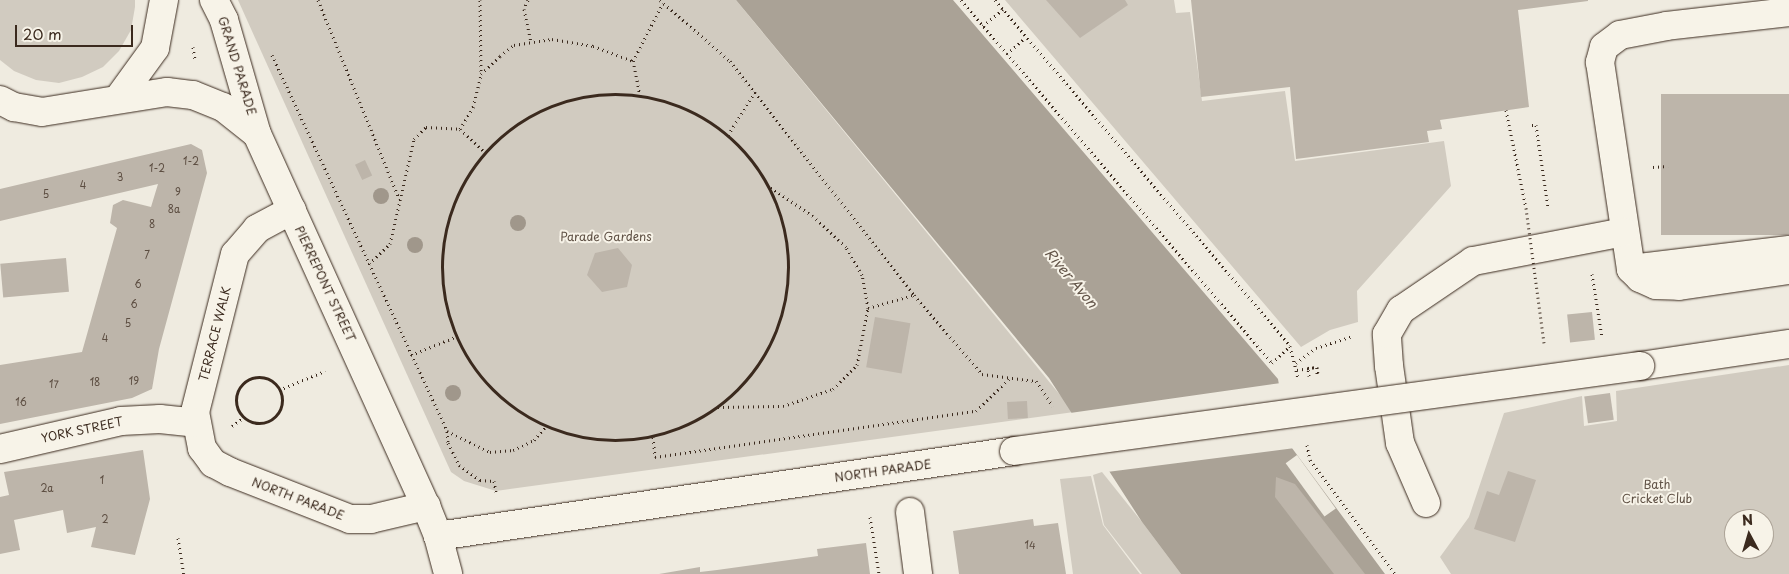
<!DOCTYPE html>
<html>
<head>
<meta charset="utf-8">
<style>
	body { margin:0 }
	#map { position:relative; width:1789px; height:574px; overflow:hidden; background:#efebe0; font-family:"Playpen Sans",sans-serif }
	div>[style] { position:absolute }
	.green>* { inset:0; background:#d1cbc0 }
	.water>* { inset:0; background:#aaa296 }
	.pier>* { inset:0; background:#efebe0; transform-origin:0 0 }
	.building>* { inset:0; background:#bdb5aa; transform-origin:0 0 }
	.path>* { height:3px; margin-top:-1.5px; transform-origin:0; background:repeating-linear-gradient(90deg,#3b2a1e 0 1px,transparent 0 5px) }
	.path>.ring { margin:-1.5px; padding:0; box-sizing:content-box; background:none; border:3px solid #3b2a1e; border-radius:50% }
	.roads { filter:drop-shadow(0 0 1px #3b2a1e) drop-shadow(0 0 1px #3b2a1e) }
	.minor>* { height:28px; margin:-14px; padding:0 14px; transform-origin:14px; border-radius:14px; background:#f7f3e8 }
	.major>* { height:28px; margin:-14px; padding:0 14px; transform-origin:14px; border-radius:14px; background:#f7f3e8 }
	.path-bridge>* { height:3px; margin-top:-1.5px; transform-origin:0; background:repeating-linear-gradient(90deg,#3b2a1e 0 1px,transparent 0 5px) }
	.bridges { filter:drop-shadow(0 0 1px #3b2a1e) drop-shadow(0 0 1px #3b2a1e) }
	.minor-bridge>* { height:28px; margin:-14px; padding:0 14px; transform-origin:14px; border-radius:14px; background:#f7f3e8 }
	.trees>* { width:16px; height:16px; margin:-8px; border-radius:50%; background:#a0978b }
	span { translate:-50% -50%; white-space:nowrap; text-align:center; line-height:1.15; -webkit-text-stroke:4px #f7f3e8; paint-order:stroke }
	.number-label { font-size:10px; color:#5c4d41 }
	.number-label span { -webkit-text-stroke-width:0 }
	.street-label { font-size:12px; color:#3b2a1e }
	.park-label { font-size:12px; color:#605246 }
	.water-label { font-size:14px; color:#625448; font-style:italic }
	.north { position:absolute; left:1724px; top:509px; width:50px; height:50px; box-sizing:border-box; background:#f7f3e8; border:1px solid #aca397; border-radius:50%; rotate:354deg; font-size:14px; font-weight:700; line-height:20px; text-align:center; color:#3b2a1e }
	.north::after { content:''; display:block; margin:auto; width:18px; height:22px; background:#3b2a1e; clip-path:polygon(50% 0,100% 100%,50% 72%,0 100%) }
	.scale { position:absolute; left:15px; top:25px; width:118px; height:22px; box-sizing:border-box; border:2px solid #3b2a1e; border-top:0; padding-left:6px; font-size:15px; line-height:18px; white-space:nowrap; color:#3b2a1e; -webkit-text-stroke:4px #f7f3e8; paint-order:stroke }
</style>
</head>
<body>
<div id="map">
	<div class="green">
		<div style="clip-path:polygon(0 0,135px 0,135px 7px,131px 30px,119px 51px,103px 67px,82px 77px,59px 83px,36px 80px,14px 71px,0 60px)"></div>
		<div style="clip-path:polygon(238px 0,736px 0,1074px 412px,496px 491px,464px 481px,451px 472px)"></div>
		<div style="clip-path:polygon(1005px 0,1174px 0,1176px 13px,1190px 12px,1202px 101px,1285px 91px,1295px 161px,1444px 141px,1451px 186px,1357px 291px,1358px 322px,1330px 330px,1301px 347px)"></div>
		<div style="clip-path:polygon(evenodd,1789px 365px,1789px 574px,1451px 574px,1440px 557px,1469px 517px,1504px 413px,1582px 396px,1584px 426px,1617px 421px,1616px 391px,1789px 365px,1734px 519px,1764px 519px,1764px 549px,1734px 549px,1734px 519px)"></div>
		<div style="clip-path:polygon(1102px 472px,1142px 522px,1181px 574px,1142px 574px,1104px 525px,1093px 475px)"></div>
		<div style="clip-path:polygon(1091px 476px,1103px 525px,1140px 574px,1073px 574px,1060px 479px)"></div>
	</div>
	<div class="water">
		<div style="clip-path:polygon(736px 0,953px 0,1278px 379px,1289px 444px,1385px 574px,1181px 574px,1142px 522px,1049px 378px)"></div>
	</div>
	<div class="pier">
		<div style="clip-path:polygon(1281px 383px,1291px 443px,1295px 448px,1107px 472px,1070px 413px)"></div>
		<div style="left:1297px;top:455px;width:66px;height:14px;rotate:54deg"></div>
	</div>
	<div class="building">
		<div style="clip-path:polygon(1046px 0,1125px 0,1128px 5px,1080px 38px)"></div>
		<div style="clip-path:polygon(1191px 0,1588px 0,1588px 1px,1518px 10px,1529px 107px,1440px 120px,1442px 129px,1427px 131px,1429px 142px,1296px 159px,1290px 87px,1201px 97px)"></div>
		<div style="left:1789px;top:94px;width:141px;height:128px;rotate:90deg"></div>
		<div style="clip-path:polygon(191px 144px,202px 150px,207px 173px,159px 349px,152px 389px,132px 398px,0 424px,0 365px,82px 352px,117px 228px,110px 223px,113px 205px,123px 200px,151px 207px,158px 184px,0 221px,0 189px)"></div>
		<div style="left:365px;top:160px;width:17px;height:11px;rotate:65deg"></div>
		<div style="clip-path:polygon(618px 248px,632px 265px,627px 287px,602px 292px,587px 275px,595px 253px)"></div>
		<div style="left:66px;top:258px;width:34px;height:66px;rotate:85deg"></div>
		<div style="left:1592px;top:312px;width:28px;height:25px;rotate:84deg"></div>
		<div style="left:875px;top:317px;width:36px;height:51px;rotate:10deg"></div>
		<div style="left:1610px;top:393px;width:27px;height:26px;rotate:82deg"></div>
		<div style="left:1027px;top:401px;width:17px;height:20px;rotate:87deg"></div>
		<div style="clip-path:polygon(143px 450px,150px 499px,135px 555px,91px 547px,96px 527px,67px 533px,63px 510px,14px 520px,20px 550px,0 554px,0 497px,9px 495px,4px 472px)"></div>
		<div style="clip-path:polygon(1508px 471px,1536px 480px,1515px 542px,1474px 529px,1487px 491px,1499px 495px)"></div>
		<div style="clip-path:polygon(1276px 477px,1295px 484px,1365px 574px,1334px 574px,1275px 497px)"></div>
		<div style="clip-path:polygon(1033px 519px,1034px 526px,1058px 523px,1066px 574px,959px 574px,953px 531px)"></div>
		<div style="clip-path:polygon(866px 543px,870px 574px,659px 574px,700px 567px,700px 572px,717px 570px,818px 556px,817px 549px)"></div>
	</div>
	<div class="path">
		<div style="left:318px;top:0;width:214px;rotate:67.8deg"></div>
		<div style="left:480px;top:0;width:74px;rotate:89.2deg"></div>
		<div style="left:528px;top:0;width:10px;rotate:114deg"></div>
		<div style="left:524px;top:9px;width:34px;rotate:78deg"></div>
		<div style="left:660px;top:0;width:93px;rotate:41.1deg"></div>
		<div style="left:730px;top:61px;width:298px;rotate:51.8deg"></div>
		<div style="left:914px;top:295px;width:104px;rotate:49.3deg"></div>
		<div style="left:982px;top:374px;width:54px;rotate:7.4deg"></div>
		<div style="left:1036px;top:381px;width:30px;rotate:56deg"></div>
		<div style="left:961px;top:0;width:478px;rotate:49.4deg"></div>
		<div style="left:1272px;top:363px;width:25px;rotate:-43deg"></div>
		<div style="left:995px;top:0;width:455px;rotate:49.5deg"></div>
		<div style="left:1290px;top:346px;width:32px;rotate:76deg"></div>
		<div style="left:983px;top:26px;width:26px;rotate:-40deg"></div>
		<div style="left:193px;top:47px;width:13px;rotate:81deg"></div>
		<div style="left:1007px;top:54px;width:24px;rotate:-42deg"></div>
		<div style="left:272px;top:55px;width:415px;rotate:65deg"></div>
		<div style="left:447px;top:431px;width:48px;rotate:26deg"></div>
		<div style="left:490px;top:452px;width:23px;rotate:-5deg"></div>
		<div style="left:513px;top:450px;width:23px;rotate:-25deg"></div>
		<div style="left:534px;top:440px;width:18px;rotate:-49deg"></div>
		<div class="ring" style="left:442px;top:94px;width:343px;height:343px"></div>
		<div style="left:640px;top:96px;width:36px;rotate:-101deg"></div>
		<div style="left:633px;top:61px;width:65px;rotate:-62.7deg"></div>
		<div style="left:1506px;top:110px;width:100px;rotate:78.5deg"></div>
		<div style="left:1532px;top:125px;width:4px"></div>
		<div style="left:1536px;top:125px;width:83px;rotate:81.7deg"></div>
		<div style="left:460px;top:129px;width:34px;rotate:43deg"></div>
		<div style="left:728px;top:135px;width:51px;rotate:-57.9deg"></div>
		<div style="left:1653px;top:167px;width:15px;rotate:-4deg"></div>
		<div style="left:369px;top:264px;width:29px;rotate:-44deg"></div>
		<div style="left:390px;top:244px;width:108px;rotate:-77.1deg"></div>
		<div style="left:414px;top:139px;width:17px;rotate:-45deg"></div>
		<div style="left:426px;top:127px;width:34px;rotate:3deg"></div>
		<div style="left:460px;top:129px;width:26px;rotate:-59deg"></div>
		<div style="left:473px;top:107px;width:34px;rotate:-76deg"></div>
		<div style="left:481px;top:74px;width:26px;rotate:-43deg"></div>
		<div style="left:500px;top:56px;width:18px;rotate:-38deg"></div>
		<div style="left:514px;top:45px;width:38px;rotate:-9deg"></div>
		<div style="left:552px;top:39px;width:42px;rotate:9.7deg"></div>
		<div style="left:593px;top:46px;width:43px;rotate:20.6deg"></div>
		<div style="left:1592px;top:274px;width:64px;rotate:81deg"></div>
		<div style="left:868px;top:308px;width:48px;rotate:-15.8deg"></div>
		<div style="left:411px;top:355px;width:48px;rotate:-22.2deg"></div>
		<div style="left:1296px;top:363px;width:25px;rotate:-37deg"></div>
		<div style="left:1316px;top:348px;width:39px;rotate:-18deg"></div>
		<div style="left:1297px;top:370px;width:20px;rotate:-9deg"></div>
		<div style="left:1317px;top:367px;width:8px;rotate:90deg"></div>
		<div style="left:1309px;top:376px;width:8px;rotate:-97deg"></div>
		<div style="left:1308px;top:368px;width:9px;rotate:-6deg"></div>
		<div style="left:1317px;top:367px;width:7px;rotate:82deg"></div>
		<div class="ring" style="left:236px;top:377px;width:43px;height:43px"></div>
		<div style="left:279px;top:390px;width:50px;rotate:-22.4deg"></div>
		<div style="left:718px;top:407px;width:65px;rotate:-0.9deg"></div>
		<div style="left:783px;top:406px;width:53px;rotate:-18.8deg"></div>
		<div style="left:833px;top:389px;width:34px;rotate:-45deg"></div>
		<div style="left:857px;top:365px;width:58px;rotate:-79.1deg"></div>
		<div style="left:868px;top:308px;width:34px;rotate:-100deg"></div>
		<div style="left:862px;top:275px;width:32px;rotate:-120deg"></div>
		<div style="left:846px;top:247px;width:45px;rotate:-136.8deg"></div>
		<div style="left:813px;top:216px;width:52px;rotate:-146deg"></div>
		<div style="left:232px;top:426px;width:14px;rotate:-36deg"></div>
		<div style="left:447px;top:431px;width:12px;rotate:85deg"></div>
		<div style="left:448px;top:443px;width:25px;rotate:63deg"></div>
		<div style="left:459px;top:465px;width:26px;rotate:36deg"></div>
		<div style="left:480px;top:480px;width:14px;rotate:4deg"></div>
		<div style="left:494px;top:481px;width:11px;rotate:80deg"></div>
		<div style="left:653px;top:437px;width:20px;rotate:84deg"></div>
		<div style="left:655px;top:457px;width:324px;rotate:-8.2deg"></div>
		<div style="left:976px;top:411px;width:46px;rotate:-44.1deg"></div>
		<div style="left:1307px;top:445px;width:15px;rotate:79deg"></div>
		<div style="left:1310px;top:460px;width:142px;rotate:53.3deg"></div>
		<div style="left:870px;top:517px;width:58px;rotate:81deg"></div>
		<div style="left:178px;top:538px;width:36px;rotate:81deg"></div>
	</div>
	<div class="roads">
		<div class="minor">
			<div style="left:1789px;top:12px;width:123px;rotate:173.5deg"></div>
			<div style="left:1667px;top:26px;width:48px;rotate:169.2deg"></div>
			<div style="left:1620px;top:35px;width:20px;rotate:143deg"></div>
			<div style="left:1604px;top:47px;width:16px;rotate:105deg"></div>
			<div style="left:1600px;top:62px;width:209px;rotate:81.5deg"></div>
			<div style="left:1631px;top:269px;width:13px;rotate:45deg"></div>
			<div style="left:1640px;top:278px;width:17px;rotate:24deg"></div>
			<div style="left:1656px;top:285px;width:23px;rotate:2deg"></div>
			<div style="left:1679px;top:286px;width:111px;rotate:-8.3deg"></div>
			<div style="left:292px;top:210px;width:40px;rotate:152deg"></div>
			<div style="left:257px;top:229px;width:33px;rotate:131deg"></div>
			<div style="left:235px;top:254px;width:163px;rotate:104.2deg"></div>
			<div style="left:195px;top:412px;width:37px;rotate:79deg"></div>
			<div style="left:202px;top:448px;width:19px;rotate:54deg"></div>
			<div style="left:213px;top:463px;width:19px;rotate:28deg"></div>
			<div style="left:230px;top:472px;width:129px;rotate:21.4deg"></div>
			<div style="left:350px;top:519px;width:21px"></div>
			<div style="left:371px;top:519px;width:57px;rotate:-13.3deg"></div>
			<div style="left:1631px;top:269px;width:159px;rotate:-6.9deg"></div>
			<div style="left:1640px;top:366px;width:151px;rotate:-8.4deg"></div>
			<div style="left:0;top:449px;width:124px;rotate:-13deg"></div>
			<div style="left:121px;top:421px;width:39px;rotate:-3deg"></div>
			<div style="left:160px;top:419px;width:36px;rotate:6deg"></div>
			<div style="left:1426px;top:503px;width:65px;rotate:-113.4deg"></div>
			<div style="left:1400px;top:443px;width:78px;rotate:-98.1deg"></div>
			<div style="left:1389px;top:366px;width:32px;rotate:-94deg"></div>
			<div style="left:1387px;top:334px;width:28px;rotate:-60deg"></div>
			<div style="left:1401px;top:310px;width:87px;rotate:-34.2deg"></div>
			<div style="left:1473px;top:261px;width:153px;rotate:-10.9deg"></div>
			<div style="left:910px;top:512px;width:63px;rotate:82.6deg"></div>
			<div style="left:438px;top:536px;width:582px;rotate:-8.39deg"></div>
		</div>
		<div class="major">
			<div style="left:214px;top:0;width:22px;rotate:63deg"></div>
			<div style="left:224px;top:20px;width:119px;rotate:73.9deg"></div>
			<div style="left:118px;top:99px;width:63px;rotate:-54deg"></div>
			<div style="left:155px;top:48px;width:49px;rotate:-79.4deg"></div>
			<div style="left:0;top:100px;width:16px;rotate:27deg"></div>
			<div style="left:14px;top:107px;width:28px;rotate:10deg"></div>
			<div style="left:42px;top:112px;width:127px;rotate:-9.1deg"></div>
			<div style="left:167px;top:92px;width:26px;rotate:7deg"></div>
			<div style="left:193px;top:95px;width:32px;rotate:22deg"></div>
			<div style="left:223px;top:107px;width:43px;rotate:38.5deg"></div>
			<div style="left:257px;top:134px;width:409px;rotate:65.6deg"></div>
			<div style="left:426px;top:506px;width:32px;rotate:68deg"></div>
			<div style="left:438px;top:536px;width:39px;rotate:75deg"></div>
		</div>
	</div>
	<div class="path-bridge">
		<div style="left:1526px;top:208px;width:136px;rotate:82.4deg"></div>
	</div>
	<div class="bridges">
		<div class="minor-bridge">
			<div style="left:1014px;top:451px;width:632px;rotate:-7.73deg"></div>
		</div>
	</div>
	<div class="trees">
		<div style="left:381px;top:196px"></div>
		<div style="left:518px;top:223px"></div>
		<div style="left:415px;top:245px"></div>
		<div style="left:453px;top:393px"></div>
	</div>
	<div class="number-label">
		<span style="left:191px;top:161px">1-2</span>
		<span style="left:157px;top:168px">1-2</span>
		<span style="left:120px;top:177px">3</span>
		<span style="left:83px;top:185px">4</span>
		<span style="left:178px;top:192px">9</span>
		<span style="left:46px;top:194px">5</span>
		<span style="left:174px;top:209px">8a</span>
		<span style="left:152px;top:224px">8</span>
		<span style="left:147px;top:255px">7</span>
		<span style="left:138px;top:284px">6</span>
		<span style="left:134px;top:304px">6</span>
		<span style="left:128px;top:323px">5</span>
		<span style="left:105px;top:338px">4</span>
		<span style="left:134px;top:381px">19</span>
		<span style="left:95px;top:382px">18</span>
		<span style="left:54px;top:384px">17</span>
		<span style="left:21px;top:402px">16</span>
		<span style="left:102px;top:480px">1</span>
		<span style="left:47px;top:488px">2a</span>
		<span style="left:105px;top:519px">2</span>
		<span style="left:1030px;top:545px">14</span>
	</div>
	<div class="street-label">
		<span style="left:237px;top:66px;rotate:73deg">GRAND PARADE</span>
		<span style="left:325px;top:284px;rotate:65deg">PIERREPONT STREET</span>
		<span style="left:215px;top:334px;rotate:-76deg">TERRACE WALK</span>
		<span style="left:82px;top:430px;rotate:-12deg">YORK STREET</span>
		<span style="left:883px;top:471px;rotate:-8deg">NORTH PARADE</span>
		<span style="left:298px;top:499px;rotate:21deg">NORTH PARADE</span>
	</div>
	<div class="park-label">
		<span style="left:606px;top:237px">Parade Gardens</span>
		<span style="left:1657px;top:492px">Bath<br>Cricket Club</span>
	</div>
	<div class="water-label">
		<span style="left:1071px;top:278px;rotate:50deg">River Avon</span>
	</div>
	<div class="north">N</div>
	<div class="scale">20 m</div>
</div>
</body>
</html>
